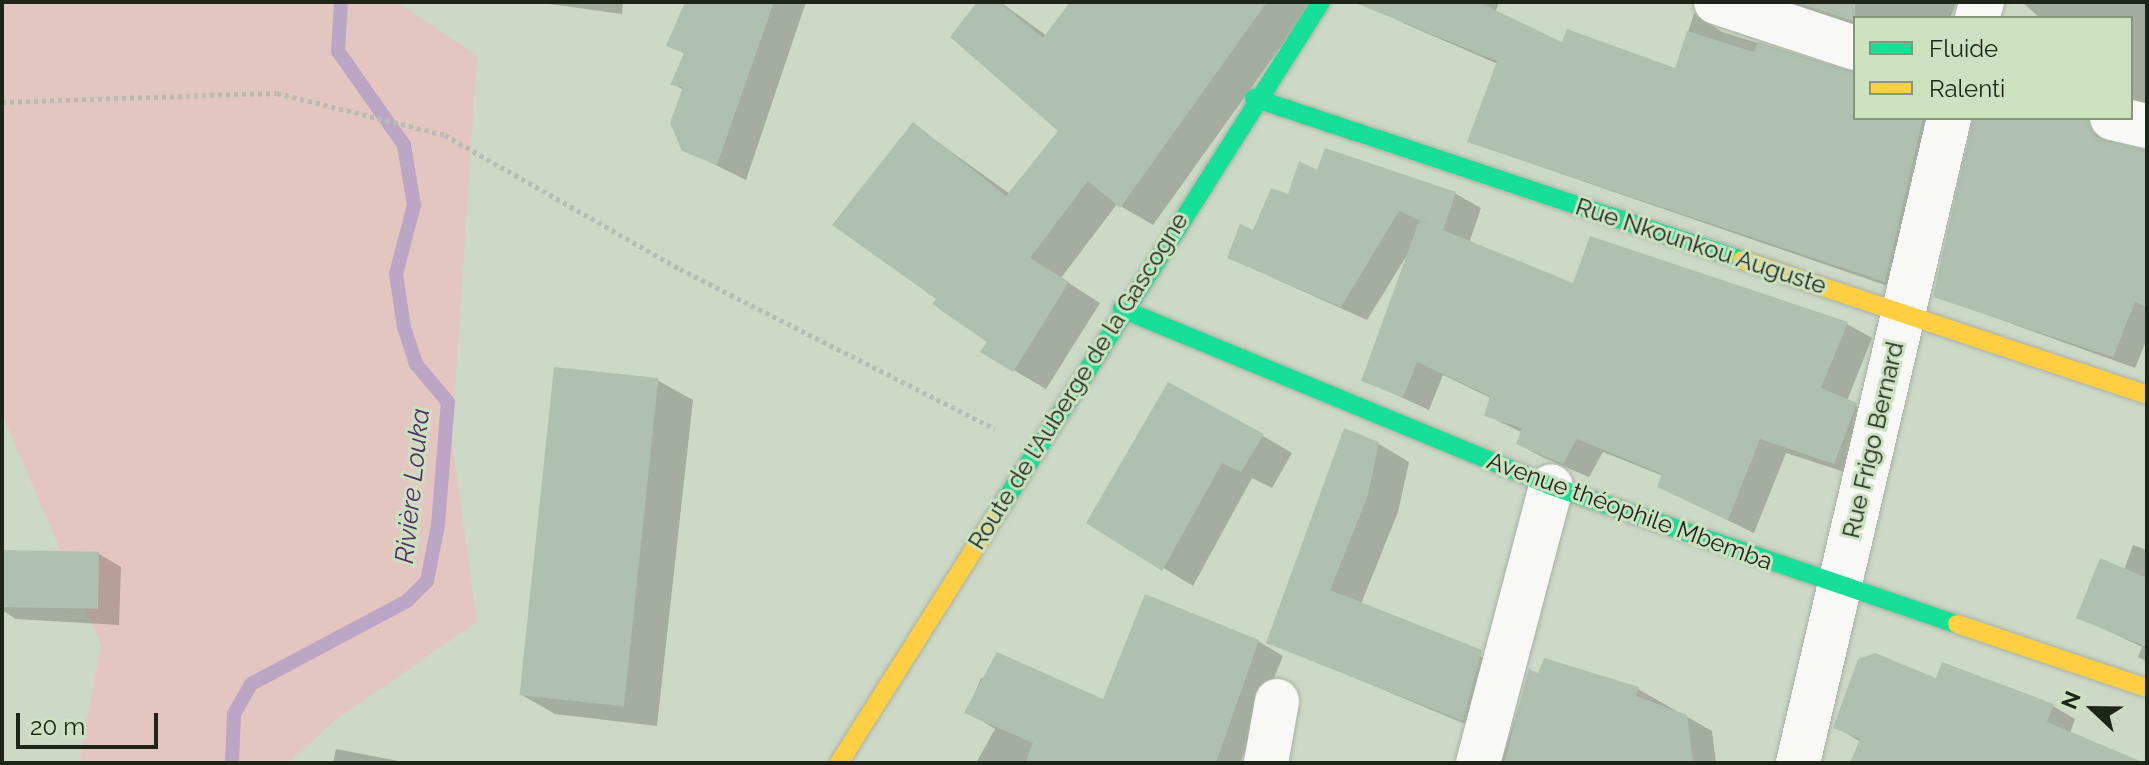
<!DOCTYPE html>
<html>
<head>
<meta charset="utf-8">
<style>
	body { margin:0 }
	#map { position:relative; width:2149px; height:765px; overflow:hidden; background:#cdd9c7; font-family:Raleway,sans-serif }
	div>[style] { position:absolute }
	.green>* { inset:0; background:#e4c6c0 }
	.shadow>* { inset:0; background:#0003 }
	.stream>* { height:14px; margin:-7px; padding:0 7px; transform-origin:7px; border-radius:7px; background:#bba6c5 }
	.building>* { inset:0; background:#afc0b0; transform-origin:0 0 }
	.path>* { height:5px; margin-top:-2.5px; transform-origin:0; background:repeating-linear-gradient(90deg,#b8bcb6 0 4px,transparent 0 8px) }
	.roads { filter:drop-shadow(0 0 2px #a8b1a3) drop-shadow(0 0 2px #a8b1a3) }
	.street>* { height:44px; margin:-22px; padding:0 22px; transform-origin:22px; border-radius:22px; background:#f8f9f7 }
	.fast>* { height:18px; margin:-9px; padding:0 9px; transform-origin:9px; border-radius:9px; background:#16e098 }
	.slow>* { height:18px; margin:-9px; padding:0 9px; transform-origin:9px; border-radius:9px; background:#ffcf43 }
	span { translate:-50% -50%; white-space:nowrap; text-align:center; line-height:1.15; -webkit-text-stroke:6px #cbe1bf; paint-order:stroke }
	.street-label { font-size:24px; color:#1d2519 }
	.water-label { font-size:26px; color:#572b6a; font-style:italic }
	.frame { position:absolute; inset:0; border:4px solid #1d2519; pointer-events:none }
	.legend { position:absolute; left:1853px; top:16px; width:280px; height:104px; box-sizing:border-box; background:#cbe1bf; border:2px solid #85967d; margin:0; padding:10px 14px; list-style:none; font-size:24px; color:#1d2519 }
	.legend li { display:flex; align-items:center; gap:16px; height:40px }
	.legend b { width:40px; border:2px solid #85967d }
	.north { position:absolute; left:2053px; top:669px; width:80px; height:80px; -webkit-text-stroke:6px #cbe1bf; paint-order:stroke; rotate:292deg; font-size:22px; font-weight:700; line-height:32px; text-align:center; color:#1d2519 }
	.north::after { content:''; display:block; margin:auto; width:28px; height:36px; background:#1d2519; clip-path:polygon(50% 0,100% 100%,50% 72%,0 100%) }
	.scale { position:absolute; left:16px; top:713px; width:142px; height:36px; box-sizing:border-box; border:4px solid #1d2519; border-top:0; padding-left:10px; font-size:24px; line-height:28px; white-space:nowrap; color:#1d2519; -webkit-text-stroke:6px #cbe1bf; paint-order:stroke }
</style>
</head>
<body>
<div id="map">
	<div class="green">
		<div style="clip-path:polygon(2px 2px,397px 2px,477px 55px,452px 440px,477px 622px,334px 721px,289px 763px,79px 763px,101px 645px,2px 414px)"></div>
	</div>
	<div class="shadow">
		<div style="clip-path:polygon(535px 2px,623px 2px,622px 14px)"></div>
		<div style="clip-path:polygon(688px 2px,806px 2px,746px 180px,683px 149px,684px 90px,673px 84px,685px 54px,669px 45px)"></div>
		<div style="clip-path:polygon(979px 2px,1000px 2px,1047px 36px,1073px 2px,1312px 3px,1153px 225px,1117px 204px,1061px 278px,1100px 303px,1046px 389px,983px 352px,989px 341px,938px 299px,914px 125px,1010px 194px,1061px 130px)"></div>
		<div style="clip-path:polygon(1410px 2px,1499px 2px,1494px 16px,1563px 44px,1676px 71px,1694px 13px,1722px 32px,1855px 73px,1855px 118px,1929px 118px,1908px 293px,1469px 142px,1498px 64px,1403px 23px)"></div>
		<div style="clip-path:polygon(1782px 2px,1957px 2px,1950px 18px,1855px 18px,1855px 28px)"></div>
		<div style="clip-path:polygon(2022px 2px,2147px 2px,2147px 107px,2131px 108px,2131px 18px,2040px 18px)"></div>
		<div style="clip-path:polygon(2049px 118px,2114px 118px,2115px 145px,2147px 151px,2147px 339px,2135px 368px,1935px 296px)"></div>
		<div style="clip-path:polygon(1326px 150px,1456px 194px,1481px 208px,1469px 243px,1574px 286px,1847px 324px,1872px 338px,1847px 401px,1881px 420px,1860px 477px,1786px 453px,1754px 533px,1659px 487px,1663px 476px,1603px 452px,1589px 477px,1544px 458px,1518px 444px,1523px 433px,1486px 415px,1491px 398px,1443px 375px,1429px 410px,1364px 380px,1407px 255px,1367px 320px,1229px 258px,1318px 172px)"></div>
		<div style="clip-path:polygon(657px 380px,693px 400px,657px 726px,555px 714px,520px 694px)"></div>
		<div style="clip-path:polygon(1263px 436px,1292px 453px,1272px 488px,1252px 478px,1193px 586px,1089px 522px)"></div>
		<div style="clip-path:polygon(1379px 444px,1409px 462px,1398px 512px,1361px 604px,1511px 670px,1494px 736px,1269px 642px)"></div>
		<div style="clip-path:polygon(2133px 545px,2147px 550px,2147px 662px,2138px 657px,2142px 647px,2079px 617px,2124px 570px)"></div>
		<div style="clip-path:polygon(2px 552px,99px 554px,121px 567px,119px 625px,16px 619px,2px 610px)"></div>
		<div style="clip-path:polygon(1258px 641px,1283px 656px,1240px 763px,976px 763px,995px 729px,967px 712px,981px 678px,1105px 701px)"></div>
		<div style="clip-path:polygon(1530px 672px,1638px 689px,1712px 731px,1716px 763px,1501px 763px)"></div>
		<div style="clip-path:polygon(1937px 681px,2053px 706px,2075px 719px,2070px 733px,2101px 763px,1852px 763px,1861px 742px,1835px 727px)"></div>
		<div style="clip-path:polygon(336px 749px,409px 763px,333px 763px)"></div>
	</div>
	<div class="stream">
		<div style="left:232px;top:763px;width:49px;rotate:-87.7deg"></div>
		<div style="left:234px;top:714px;width:34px;rotate:-60deg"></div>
		<div style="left:251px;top:684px;width:177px;rotate:-28deg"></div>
		<div style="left:407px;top:601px;width:28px;rotate:-45deg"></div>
		<div style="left:427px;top:581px;width:57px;rotate:-78.9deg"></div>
		<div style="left:438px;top:525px;width:123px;rotate:-85.4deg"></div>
		<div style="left:448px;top:402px;width:50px;rotate:-130.1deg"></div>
		<div style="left:416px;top:364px;width:39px;rotate:-108deg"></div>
		<div style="left:404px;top:327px;width:54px;rotate:-98.6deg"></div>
		<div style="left:396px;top:274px;width:71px;rotate:-75.4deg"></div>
		<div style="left:414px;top:205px;width:61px;rotate:-99.5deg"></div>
		<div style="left:404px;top:145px;width:115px;rotate:-125.1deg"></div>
		<div style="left:338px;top:51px;width:49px;rotate:-86.5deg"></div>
	</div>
	<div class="building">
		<div style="clip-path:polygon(685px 2px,774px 2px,717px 165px,682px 151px,670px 123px,683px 87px,670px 85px,684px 53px,666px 46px)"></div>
		<div style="clip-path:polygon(977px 2px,999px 2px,1043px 38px,1070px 2px,1267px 2px,1120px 208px,1088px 181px,1030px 258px,1069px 282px,1013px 372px,980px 352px,987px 342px,932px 304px,936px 299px,832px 225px,913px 122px,1006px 196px,1058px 131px,950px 37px)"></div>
		<div style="clip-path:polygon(1353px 2px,1478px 2px,1562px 42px,1567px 29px,1675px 68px,1687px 31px,1754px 52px,1758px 42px,1855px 72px,1855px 118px,1923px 118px,1885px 282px,1467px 142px,1497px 61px)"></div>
		<div style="clip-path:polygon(1855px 2px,1855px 22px,1801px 4px,1802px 2px)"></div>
		<div style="clip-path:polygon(1973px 118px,2088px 118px,2096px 137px,2147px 150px,2147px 307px,2135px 302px,2113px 357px,1933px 297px)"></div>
		<div style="clip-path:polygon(1325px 148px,1456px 192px,1443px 230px,1573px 283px,1590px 236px,1848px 322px,1821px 388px,1857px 403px,1834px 464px,1760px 439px,1728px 520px,1657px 487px,1662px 474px,1577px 439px,1563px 464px,1516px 444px,1522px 428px,1484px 416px,1490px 396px,1417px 362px,1403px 397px,1361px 381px,1419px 221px,1430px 225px,1399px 211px,1341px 307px,1227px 258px,1240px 224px,1253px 230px,1271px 188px,1288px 194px,1299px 161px,1317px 170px)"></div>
		<div style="left:554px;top:367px;width:105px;height:330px;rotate:6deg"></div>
		<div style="clip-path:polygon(1168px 382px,1264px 434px,1241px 472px,1222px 463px,1162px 571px,1086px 523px)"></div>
		<div style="clip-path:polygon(1344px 428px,1379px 442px,1368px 495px,1330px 590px,1482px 650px,1463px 721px,1266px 643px)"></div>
		<div style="left:2px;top:550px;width:97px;height:57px;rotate:1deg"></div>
		<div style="clip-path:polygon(2100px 558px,2147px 578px,2147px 647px,2076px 618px)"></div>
		<div style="clip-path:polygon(1145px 594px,1259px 640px,1216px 763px,1025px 763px,1033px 743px,964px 713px,997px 652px,1103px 699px)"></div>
		<div style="clip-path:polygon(1875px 653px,1936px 678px,1942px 662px,2054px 704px,2047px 722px,2145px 763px,1850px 763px,1860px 739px,1833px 728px,1858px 659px)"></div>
		<div style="clip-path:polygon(1544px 658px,1639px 687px,1636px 696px,1687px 715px,1693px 763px,1504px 763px,1529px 669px,1538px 673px)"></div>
	</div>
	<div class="path">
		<div style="left:2px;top:102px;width:275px;rotate:-1.9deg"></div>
		<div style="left:277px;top:93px;width:173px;rotate:14deg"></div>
		<div style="left:445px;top:135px;width:271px;rotate:29.7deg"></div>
		<div style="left:680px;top:269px;width:353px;rotate:26.9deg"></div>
	</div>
	<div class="roads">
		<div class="street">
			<div style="left:1716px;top:2px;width:146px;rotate:18.3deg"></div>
			<div style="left:1977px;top:18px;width:17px;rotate:-73deg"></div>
			<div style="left:2112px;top:118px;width:36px;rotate:13deg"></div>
			<div style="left:1266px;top:763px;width:63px;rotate:-79.9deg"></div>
			<div style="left:1478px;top:763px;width:286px;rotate:-75.2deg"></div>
			<div style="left:1798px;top:763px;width:662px;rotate:-76.82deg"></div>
		</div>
		<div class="fast">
			<div style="left:1254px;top:98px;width:514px;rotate:18.36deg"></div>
			<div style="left:1122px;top:309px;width:464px;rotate:22.4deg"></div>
			<div style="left:1551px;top:486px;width:429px;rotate:18.8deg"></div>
			<div style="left:994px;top:518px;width:611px;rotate:-57.64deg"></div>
		</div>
		<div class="slow">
			<div style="left:1742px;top:260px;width:427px;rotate:18.4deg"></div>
			<div style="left:1957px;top:624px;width:200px;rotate:18.6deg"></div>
			<div style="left:839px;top:763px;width:290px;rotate:-57.7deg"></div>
		</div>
	</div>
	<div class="street-label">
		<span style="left:1701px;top:246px;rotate:18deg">Rue Nkounkou Auguste</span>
		<span style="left:1078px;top:381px;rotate:-58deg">Route de l'Auberge de la Gascogne</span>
		<span style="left:1873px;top:440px;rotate:-77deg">Rue Frigo Bernard</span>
		<span style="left:1630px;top:511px;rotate:20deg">Avenue théophile Mbemba</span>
	</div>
	<div class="water-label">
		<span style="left:413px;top:486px;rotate:-84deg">Rivière Louka</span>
	</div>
	<div class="frame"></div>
	<ul class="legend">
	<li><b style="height:10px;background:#16e098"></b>Fluide</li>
	<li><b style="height:10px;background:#ffcf43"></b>Ralenti</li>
	</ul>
	<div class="north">N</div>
	<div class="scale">20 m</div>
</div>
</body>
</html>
